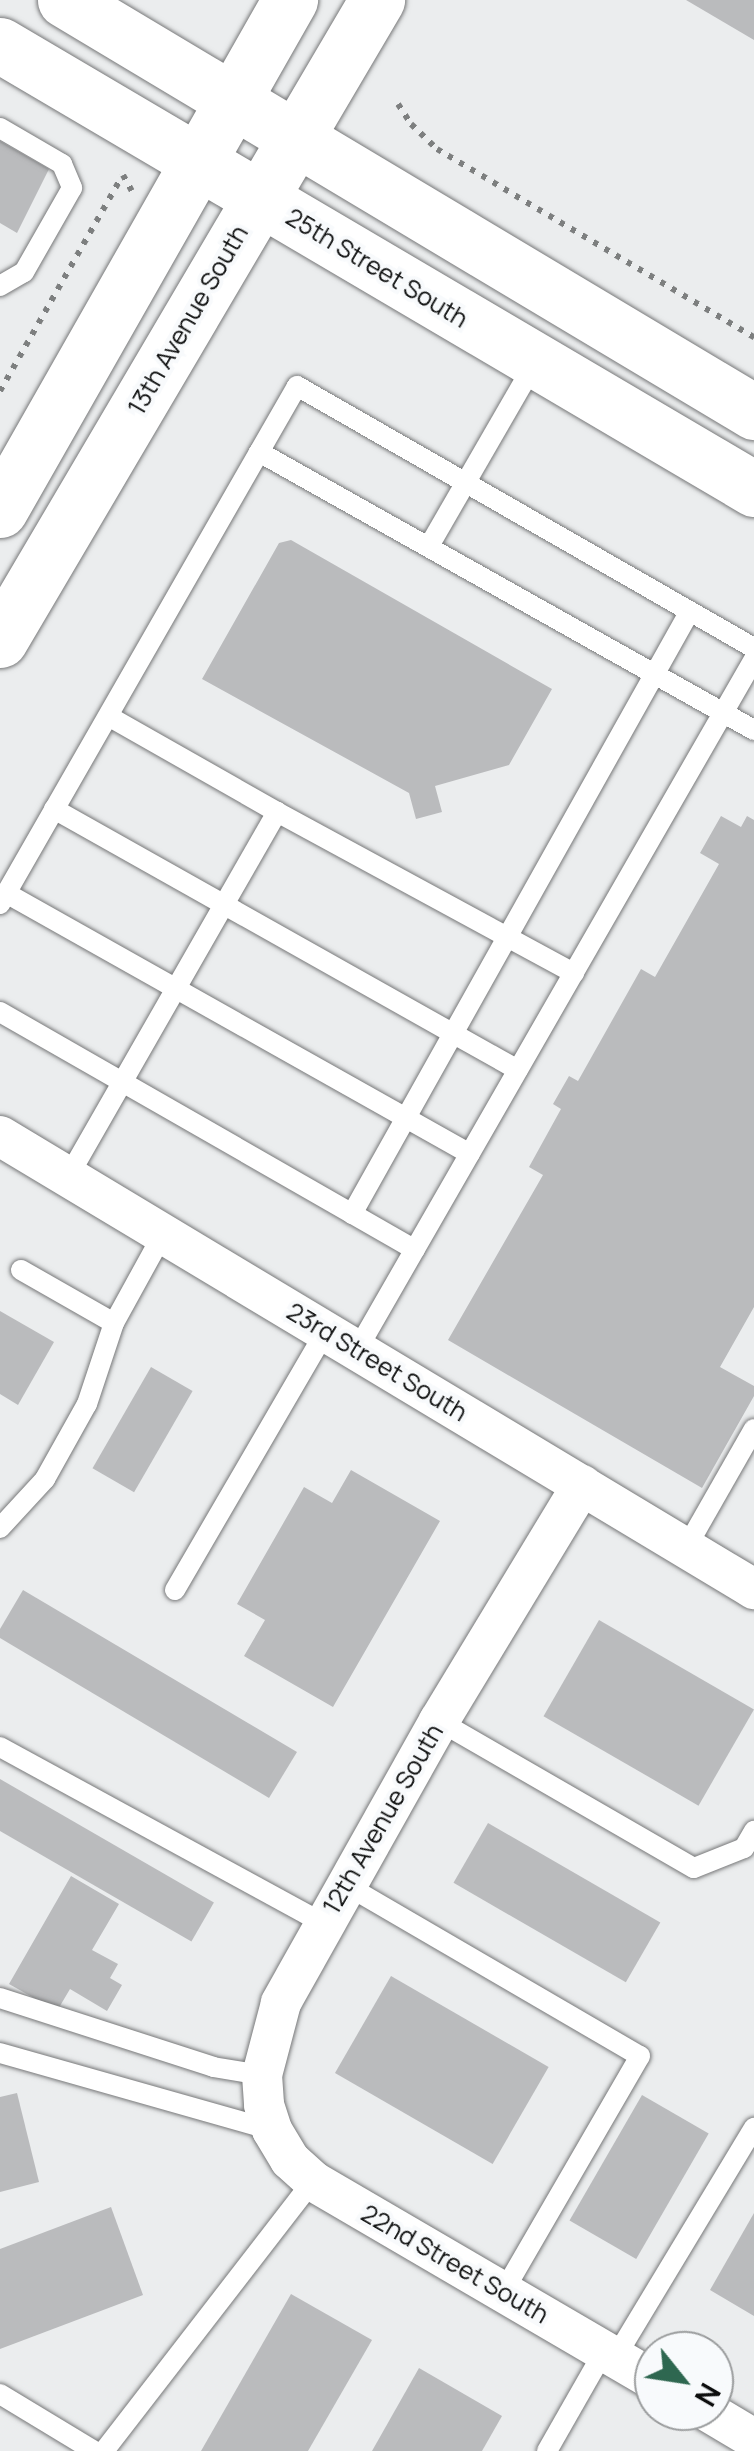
<!DOCTYPE html>
<html>
<head>
<meta charset="utf-8">
<style>
	body { margin:0 }
	#map { position:relative; width:754px; height:2451px; overflow:hidden; background:#ebedee; font-family:Manrope,sans-serif }
	div>[style] { position:absolute }
	.building>* { inset:0; background:#babbbd; transform-origin:0 0 }
	.path>* { height:6px; margin-top:-3px; transform-origin:0; background:repeating-linear-gradient(90deg,#7d7f7f 0 5px,transparent 0 13px) }
	.roads { filter:drop-shadow(0 0 2px #777879) drop-shadow(0 0 2px #777879) }
	.lane>* { height:20px; margin:-10px; padding:0 10px; transform-origin:10px; border-radius:10px; background:#fff }
	.street>* { height:40px; margin:-20px; padding:0 20px; transform-origin:20px; border-radius:20px; background:#fff }
	.secondary>* { height:55px; margin:-27.5px; padding:0 27.5px; transform-origin:27.5px; border-radius:27.5px; background:#fff }
	span { translate:-50% -50%; white-space:nowrap; text-align:center; line-height:1.15; -webkit-text-stroke:8px #f8fafc; paint-order:stroke }
	.street-label { font-size:25px; color:#0d0e0e }
	.north { position:absolute; left:634px; top:2331px; width:100px; height:100px; box-sizing:border-box; background:#f8fafc; border:2px solid #9a9c9d; border-radius:50%; rotate:120deg; font-size:28px; font-weight:700; line-height:40px; text-align:center; color:#0d0e0e }
	.north::after { content:''; display:block; margin:auto; width:35px; height:45px; background:#2e6750; clip-path:polygon(50% 0,100% 100%,50% 72%,0 100%) }
</style>
</head>
<body>
<div id="map">
	<div class="building">
		<div style="clip-path:polygon(686px 0,754px 0,754px 40px)"></div>
		<div style="clip-path:polygon(0 141px,49px 169px,17px 233px,0 223px)"></div>
		<div style="clip-path:polygon(291px 540px,552px 689px,509px 765px,435px 786px,442px 812px,416px 819px,409px 793px,202px 679px,279px 543px)"></div>
		<div style="clip-path:polygon(721px 816px,741px 827px,747px 816px,754px 820px,754px 1307px,720px 1367px,754px 1386px,754px 1396px,702px 1488px,448px 1340px,543px 1175px,529px 1167px,561px 1109px,553px 1104px,569px 1076px,578px 1081px,641px 969px,655px 977px,719px 864px,700px 853px)"></div>
		<div style="clip-path:polygon(0 1311px,54px 1342px,18px 1405px,0 1394px)"></div>
		<div style="left:151px;top:1367px;width:48px;height:117px;rotate:30deg"></div>
		<div style="clip-path:polygon(351px 1470px,440px 1521px,333px 1707px,244px 1656px,265px 1620px,237px 1604px,304px 1487px,332px 1503px)"></div>
		<div style="clip-path:polygon(23px 1590px,297px 1752px,269px 1798px,0 1638px,0 1629px)"></div>
		<div style="left:599px;top:1620px;width:179px;height:111px;rotate:30deg"></div>
		<div style="left:0;top:1779px;width:247px;height:45px;rotate:30deg"></div>
		<div style="left:488px;top:1823px;width:199px;height:69px;rotate:30deg"></div>
		<div style="clip-path:polygon(71px 1876px,119px 1904px,92px 1950px,118px 1964px,110px 1978px,122px 1985px,107px 2011px,70px 1989px,57px 2011px,9px 1984px)"></div>
		<div style="left:391px;top:1976px;width:182px;height:112px;rotate:30deg"></div>
		<div style="clip-path:polygon(17px 2093px,39px 2182px,0 2192px,0 2097px)"></div>
		<div style="left:642px;top:2095px;width:77px;height:145px;rotate:30deg"></div>
		<div style="clip-path:polygon(111px 2207px,143px 2295px,0 2349px,0 2249px)"></div>
		<div style="clip-path:polygon(754px 2213px,754px 2316px,710px 2290px)"></div>
		<div style="clip-path:polygon(291px 2294px,372px 2340px,308px 2451px,201px 2451px)"></div>
		<div style="clip-path:polygon(419px 2368px,502px 2416px,482px 2451px,372px 2451px)"></div>
	</div>
	<div class="path">
		<div style="left:398px;top:104px;width:24px;rotate:57deg"></div>
		<div style="left:411px;top:124px;width:36px;rotate:44deg"></div>
		<div style="left:437px;top:149px;width:369px;rotate:30.7deg"></div>
		<div style="left:123px;top:175px;width:18px;rotate:61deg"></div>
		<div style="left:0;top:391px;width:247px;rotate:-60.4deg"></div>
	</div>
	<div class="roads">
		<div class="lane">
			<div style="left:0;top:128px;width:72px;rotate:30.1deg"></div>
			<div style="left:62px;top:164px;width:26px;rotate:67deg"></div>
			<div style="left:72px;top:188px;width:97px;rotate:119.7deg"></div>
			<div style="left:24px;top:272px;width:28px;rotate:150deg"></div>
			<div style="left:259px;top:452px;width:568px;rotate:29.32deg"></div>
			<div style="left:429px;top:546px;width:210px;rotate:-60deg"></div>
			<div style="left:54px;top:809px;width:532px;rotate:29.36deg"></div>
			<div style="left:277px;top:812px;width:338px;rotate:28.5deg"></div>
			<div style="left:6px;top:893px;width:532px;rotate:29.36deg"></div>
			<div style="left:0;top:904px;width:597px;rotate:-60.17deg"></div>
			<div style="left:297px;top:386px;width:527px;rotate:29.83deg"></div>
			<div style="left:0;top:1012px;width:478px;rotate:29.8deg"></div>
			<div style="left:68px;top:1177px;width:421px;rotate:-60.2deg"></div>
			<div style="left:277px;top:812px;width:194px;rotate:-150.4deg"></div>
			<div style="left:352px;top:1214px;width:691px;rotate:-60.73deg"></div>
			<div style="left:21px;top:1270px;width:107px;rotate:29.7deg"></div>
			<div style="left:114px;top:1323px;width:102px;rotate:-61.2deg"></div>
			<div style="left:357px;top:1350px;width:797px;rotate:-60.12deg"></div>
			<div style="left:0;top:1528px;width:67px;rotate:-47.4deg"></div>
			<div style="left:45px;top:1479px;width:86px;rotate:-60.8deg"></div>
			<div style="left:87px;top:1404px;width:85px;rotate:-71.6deg"></div>
			<div style="left:686px;top:1548px;width:137px;rotate:-60.3deg"></div>
			<div style="left:175px;top:1590px;width:300px;rotate:-59.8deg"></div>
			<div style="left:439px;top:1721px;width:294px;rotate:30deg"></div>
			<div style="left:694px;top:1868px;width:54px;rotate:-21.8deg"></div>
			<div style="left:744px;top:1848px;width:20px;rotate:-60deg"></div>
			<div style="left:0;top:1747px;width:369px;rotate:28.6deg"></div>
			<div style="left:346px;top:1885px;width:340px;rotate:30.2deg"></div>
			<div style="left:640px;top:2056px;width:273px;rotate:120.1deg"></div>
			<div style="left:0;top:1998px;width:224px;rotate:17.9deg"></div>
			<div style="left:213px;top:2067px;width:50px;rotate:9.3deg"></div>
			<div style="left:0;top:2053px;width:283px;rotate:15.8deg"></div>
			<div style="left:615px;top:2358px;width:269px;rotate:-58.9deg"></div>
			<div style="left:0;top:2394px;width:110px;rotate:31.2deg"></div>
			<div style="left:104px;top:2451px;width:341px;rotate:-52.3deg"></div>
			<div style="left:547px;top:2451px;width:115px;rotate:-60.3deg"></div>
		</div>
		<div class="street">
			<div style="left:0;top:1136px;width:880px;rotate:31deg"></div>
			<div style="left:582px;top:1485px;width:276px;rotate:121.2deg"></div>
			<div style="left:439px;top:1721px;width:323px;rotate:119.3deg"></div>
			<div style="left:281px;top:2003px;width:74px;rotate:104.8deg"></div>
			<div style="left:262px;top:2075px;width:30px;rotate:86deg"></div>
			<div style="left:264px;top:2105px;width:26px;rotate:72deg"></div>
			<div style="left:272px;top:2130px;width:35px;rotate:59deg"></div>
			<div style="left:290px;top:2160px;width:31px;rotate:42deg"></div>
			<div style="left:313px;top:2181px;width:395px;rotate:30.3deg"></div>
			<div style="left:707px;top:2411px;width:55px;rotate:30.8deg"></div>
		</div>
		<div class="secondary">
			<div style="left:65px;top:0;width:803px;rotate:30.88deg"></div>
			<div style="left:0;top:45px;width:875px;rotate:30.49deg"></div>
			<div style="left:0;top:510px;width:587px;rotate:-60.38deg"></div>
			<div style="left:0;top:640px;width:743px;rotate:-59.5deg"></div>
		</div>
	</div>
	<div class="street-label">
		<span style="left:377px;top:268px;rotate:31deg">25th Street South</span>
		<span style="left:188px;top:320px;rotate:-60deg">13th Avenue South</span>
		<span style="left:377px;top:1362px;rotate:31deg">23rd Street South</span>
		<span style="left:383px;top:1819px;rotate:-60deg">12th Avenue South</span>
		<span style="left:455px;top:2264px;rotate:30deg">22nd Street South</span>
	</div>
	<div class="north">N</div>
</div>
</body>
</html>
